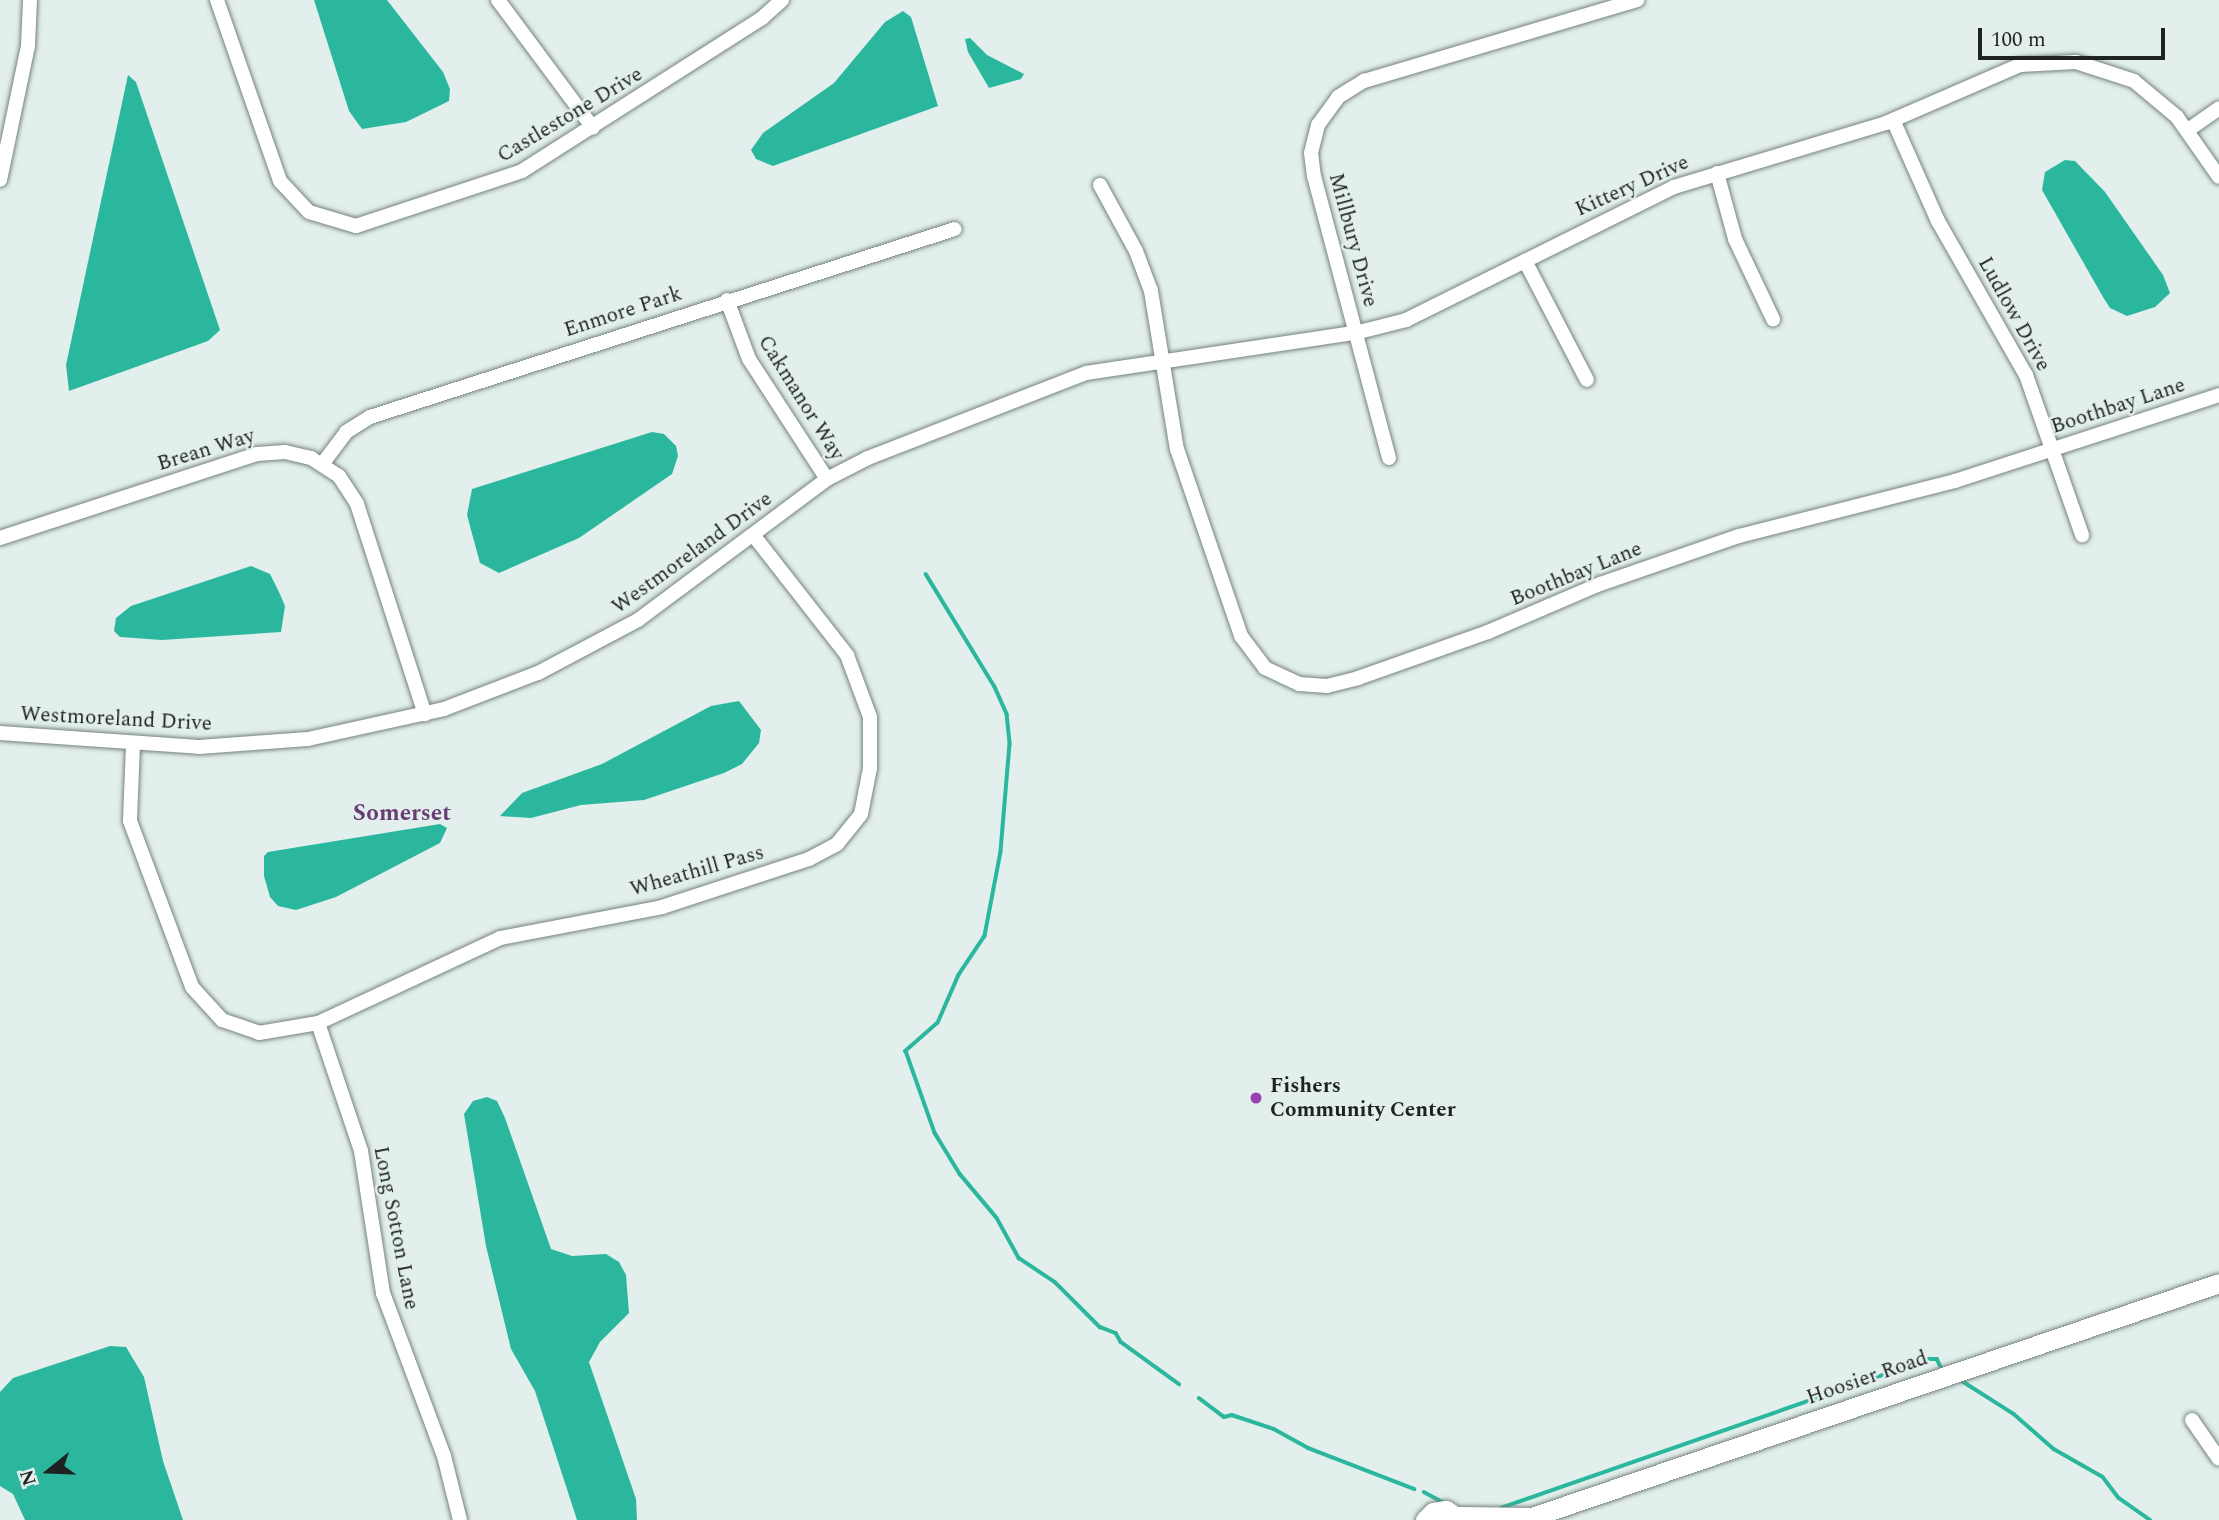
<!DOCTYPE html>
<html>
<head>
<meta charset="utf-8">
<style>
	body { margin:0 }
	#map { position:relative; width:2219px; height:1520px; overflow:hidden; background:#e2efec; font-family:Spectral,serif }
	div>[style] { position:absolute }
	.water>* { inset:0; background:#2bb79e }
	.stream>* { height:3.5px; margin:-1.75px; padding:0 1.75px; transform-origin:1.75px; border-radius:1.75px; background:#2bb79e }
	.roads { filter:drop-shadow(0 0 2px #76827f) drop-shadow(0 0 2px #76827f) }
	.minor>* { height:14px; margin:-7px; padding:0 7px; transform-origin:7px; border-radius:7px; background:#fff }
	.tertiary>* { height:19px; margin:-9.5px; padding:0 9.5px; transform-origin:9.5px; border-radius:9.5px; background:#fff }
	.dots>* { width:19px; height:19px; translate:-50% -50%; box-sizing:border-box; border:4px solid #e2efec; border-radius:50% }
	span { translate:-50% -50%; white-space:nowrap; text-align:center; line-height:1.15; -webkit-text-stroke:5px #e2efec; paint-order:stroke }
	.street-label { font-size:21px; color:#1e2321 }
	.poi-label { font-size:21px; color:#1e2321; font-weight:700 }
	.left { translate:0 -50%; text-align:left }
	.neighbourhood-label { font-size:23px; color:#683d74; font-weight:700 }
	.north { position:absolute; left:14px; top:1436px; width:70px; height:70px; -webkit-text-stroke:5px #e2efec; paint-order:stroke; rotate:252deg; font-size:19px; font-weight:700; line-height:28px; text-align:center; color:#1e2321 }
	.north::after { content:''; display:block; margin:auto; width:24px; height:32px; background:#1e2321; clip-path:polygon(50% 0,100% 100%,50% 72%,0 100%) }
	.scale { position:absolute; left:1978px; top:28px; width:187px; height:32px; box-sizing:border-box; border:4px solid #1e2321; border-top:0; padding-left:9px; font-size:21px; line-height:24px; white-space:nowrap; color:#1e2321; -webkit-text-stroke:5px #e2efec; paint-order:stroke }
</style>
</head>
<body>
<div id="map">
	<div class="water">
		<div style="clip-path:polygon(314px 0,387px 0,443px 72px,450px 89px,449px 101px,406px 122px,362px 129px,349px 111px)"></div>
		<div style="clip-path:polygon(903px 11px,911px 17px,938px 106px,773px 166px,756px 159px,751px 150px,763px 133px,834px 83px,885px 22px)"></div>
		<div style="clip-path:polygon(970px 38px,987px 55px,1024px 74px,1021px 79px,989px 88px,968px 52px,965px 39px)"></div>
		<div style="clip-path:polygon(128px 75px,136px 82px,220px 330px,208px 341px,69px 391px,66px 365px)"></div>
		<div style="clip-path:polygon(2065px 160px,2075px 161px,2105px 192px,2163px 275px,2170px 293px,2155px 307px,2127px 316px,2110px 308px,2103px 297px,2042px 190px,2045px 172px)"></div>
		<div style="clip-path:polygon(652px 432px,664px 434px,676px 446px,678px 456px,672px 474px,579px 538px,499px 573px,480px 563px,467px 515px,472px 489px)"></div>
		<div style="clip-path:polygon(251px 566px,270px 574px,279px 592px,285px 606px,281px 632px,162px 640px,120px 637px,114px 631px,116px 618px,131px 606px)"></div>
		<div style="clip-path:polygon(739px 701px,761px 730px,759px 743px,742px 764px,724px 773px,644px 800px,581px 805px,531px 818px,500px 816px,522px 793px,602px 764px,711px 706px)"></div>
		<div style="clip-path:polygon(440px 824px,447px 828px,440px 843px,336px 897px,296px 910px,278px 906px,270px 897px,264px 876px,264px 856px,268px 852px)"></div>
		<div style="clip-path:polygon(487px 1097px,497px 1101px,505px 1118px,551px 1249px,572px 1256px,606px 1254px,619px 1262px,626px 1275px,629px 1313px,600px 1342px,589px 1362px,636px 1499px,637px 1520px,577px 1520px,535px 1391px,511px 1349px,486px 1246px,464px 1114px,473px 1101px)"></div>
		<div style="clip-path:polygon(110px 1346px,126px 1347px,144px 1377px,163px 1461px,183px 1520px,25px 1520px,13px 1494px,0 1486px,0 1392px,13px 1378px)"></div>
	</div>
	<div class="stream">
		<div style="left:926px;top:574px;width:132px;rotate:58.6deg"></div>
		<div style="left:995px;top:687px;width:30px;rotate:66deg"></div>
		<div style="left:1007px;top:714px;width:30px;rotate:84deg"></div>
		<div style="left:1010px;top:744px;width:108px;rotate:94.8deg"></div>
		<div style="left:1001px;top:852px;width:86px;rotate:100.8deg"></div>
		<div style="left:985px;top:936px;width:47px;rotate:123.7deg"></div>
		<div style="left:959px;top:975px;width:52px;rotate:113.6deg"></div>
		<div style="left:938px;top:1023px;width:43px;rotate:138.8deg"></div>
		<div style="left:906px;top:1051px;width:87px;rotate:70.5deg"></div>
		<div style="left:935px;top:1133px;width:48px;rotate:58.6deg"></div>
		<div style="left:960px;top:1174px;width:57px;rotate:49.9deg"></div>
		<div style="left:997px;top:1218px;width:46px;rotate:61.2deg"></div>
		<div style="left:1019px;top:1258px;width:43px;rotate:33.7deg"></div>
		<div style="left:1055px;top:1282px;width:64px;rotate:45deg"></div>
		<div style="left:1100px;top:1327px;width:17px;rotate:21deg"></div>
		<div style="left:1116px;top:1333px;width:10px;rotate:61deg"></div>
		<div style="left:1121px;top:1342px;width:72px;rotate:35.9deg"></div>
		<div style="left:1959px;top:1379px;width:65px;rotate:32.5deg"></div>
		<div style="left:2014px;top:1414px;width:53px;rotate:41.2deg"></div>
		<div style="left:2054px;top:1449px;width:56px;rotate:29.7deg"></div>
		<div style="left:2103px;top:1477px;width:26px;rotate:53deg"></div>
		<div style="left:2119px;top:1498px;width:38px;rotate:35deg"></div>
		<div style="left:1199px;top:1398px;width:31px;rotate:37deg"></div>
		<div style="left:1224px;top:1417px;width:8px;rotate:-14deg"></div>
		<div style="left:1232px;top:1415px;width:44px;rotate:18.4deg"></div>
		<div style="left:1274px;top:1429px;width:39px;rotate:29deg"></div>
		<div style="left:1308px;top:1448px;width:114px;rotate:21.1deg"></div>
		<div style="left:1424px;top:1492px;width:26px;rotate:28deg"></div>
		<div style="left:1501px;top:1508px;width:453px;rotate:-19.2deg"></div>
		<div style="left:1929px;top:1359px;width:8px"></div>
		<div style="left:1937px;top:1359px;width:9px;rotate:63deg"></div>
	</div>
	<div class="roads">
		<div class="minor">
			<div style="left:217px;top:0;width:192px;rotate:70.8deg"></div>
			<div style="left:280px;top:181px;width:42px;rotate:46.9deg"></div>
			<div style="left:309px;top:212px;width:49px;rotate:16.6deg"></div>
			<div style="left:356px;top:226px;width:175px;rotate:-18.3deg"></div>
			<div style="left:522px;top:171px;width:285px;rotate:-32.5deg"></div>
			<div style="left:762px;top:18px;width:27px;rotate:-42deg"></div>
			<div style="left:498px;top:0;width:159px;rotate:53.4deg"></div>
			<div style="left:1893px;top:120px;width:111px;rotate:66deg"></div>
			<div style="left:1938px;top:221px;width:177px;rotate:60.3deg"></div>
			<div style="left:2026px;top:375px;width:170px;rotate:70.7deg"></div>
			<div style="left:2188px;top:130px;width:38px;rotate:-35deg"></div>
			<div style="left:1717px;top:173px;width:68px;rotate:74.7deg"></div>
			<div style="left:1735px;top:239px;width:89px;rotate:64.6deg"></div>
			<div style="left:0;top:180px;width:137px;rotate:-78.2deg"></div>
			<div style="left:28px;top:46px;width:46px;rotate:-87.5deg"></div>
			<div style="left:1100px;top:185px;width:75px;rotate:61.4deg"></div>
			<div style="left:1136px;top:251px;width:43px;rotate:69.4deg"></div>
			<div style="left:1151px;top:291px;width:160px;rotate:80.7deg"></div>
			<div style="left:1177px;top:449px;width:198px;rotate:71.1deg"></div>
			<div style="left:1241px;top:636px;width:40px;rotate:53deg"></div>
			<div style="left:1265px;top:668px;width:38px;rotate:25deg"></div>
			<div style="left:1299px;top:684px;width:28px;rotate:4deg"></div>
			<div style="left:1327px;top:686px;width:32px;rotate:-14deg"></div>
			<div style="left:1358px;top:678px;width:138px;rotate:-19.5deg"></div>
			<div style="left:1488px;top:632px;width:122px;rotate:-23.2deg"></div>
			<div style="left:1600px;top:584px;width:147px;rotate:-19.1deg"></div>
			<div style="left:1739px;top:536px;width:223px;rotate:-14.3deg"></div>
			<div style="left:1955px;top:481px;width:278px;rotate:-18deg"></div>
			<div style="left:1525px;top:261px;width:134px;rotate:62.5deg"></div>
			<div style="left:727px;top:300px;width:63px;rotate:69.6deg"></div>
			<div style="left:749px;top:359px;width:143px;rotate:57deg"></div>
			<div style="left:1389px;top:458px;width:291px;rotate:-104.9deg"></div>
			<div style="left:1314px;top:177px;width:24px;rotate:-97deg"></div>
			<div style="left:1311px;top:153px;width:29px;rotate:-76deg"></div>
			<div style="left:1318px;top:125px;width:34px;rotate:-54deg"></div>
			<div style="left:1338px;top:97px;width:31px;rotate:-32deg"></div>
			<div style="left:1364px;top:81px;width:285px;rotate:-16.5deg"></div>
			<div style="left:323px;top:463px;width:39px;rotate:-53deg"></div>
			<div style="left:346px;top:432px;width:28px;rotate:-32deg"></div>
			<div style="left:370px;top:417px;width:614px;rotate:-17.82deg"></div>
			<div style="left:0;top:538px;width:270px;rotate:-18.1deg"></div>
			<div style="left:257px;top:454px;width:28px;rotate:-4deg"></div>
			<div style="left:285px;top:452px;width:27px;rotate:13deg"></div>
			<div style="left:311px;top:458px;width:33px;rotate:33deg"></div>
			<div style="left:339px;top:476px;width:33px;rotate:57deg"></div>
			<div style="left:357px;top:504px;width:221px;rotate:72.1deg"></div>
			<div style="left:0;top:733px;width:199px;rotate:4deg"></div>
			<div style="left:199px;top:747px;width:109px;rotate:-4.2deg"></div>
			<div style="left:308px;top:739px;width:139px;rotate:-12.4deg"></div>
			<div style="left:444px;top:709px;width:101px;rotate:-21deg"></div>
			<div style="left:538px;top:673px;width:113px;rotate:-27.9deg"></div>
			<div style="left:638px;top:620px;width:236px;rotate:-36.7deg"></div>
			<div style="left:827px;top:479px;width:46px;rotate:-27.1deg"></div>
			<div style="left:868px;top:458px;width:234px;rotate:-21.3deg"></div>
			<div style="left:1086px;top:373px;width:272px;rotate:-8.5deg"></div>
			<div style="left:1355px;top:333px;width:53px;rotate:-14.3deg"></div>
			<div style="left:1406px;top:320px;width:299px;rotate:-26.4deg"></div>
			<div style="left:1674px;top:187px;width:221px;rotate:-16.8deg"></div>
			<div style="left:1886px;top:123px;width:146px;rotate:-23.4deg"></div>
			<div style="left:2020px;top:65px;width:56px;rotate:-3.1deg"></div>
			<div style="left:2076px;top:62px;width:61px;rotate:18.1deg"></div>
			<div style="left:2134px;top:81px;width:56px;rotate:39.9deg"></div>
			<div style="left:2177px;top:117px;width:73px;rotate:55deg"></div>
			<div style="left:133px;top:745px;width:76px;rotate:92.3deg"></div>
			<div style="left:130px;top:821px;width:177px;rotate:69.5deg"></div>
			<div style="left:192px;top:987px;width:45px;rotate:47.7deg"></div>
			<div style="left:222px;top:1020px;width:39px;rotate:19deg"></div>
			<div style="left:259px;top:1033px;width:60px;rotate:-9.6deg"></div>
			<div style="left:318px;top:1023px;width:201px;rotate:-25deg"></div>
			<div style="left:500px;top:938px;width:165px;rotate:-10.8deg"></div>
			<div style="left:662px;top:907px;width:155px;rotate:-18.1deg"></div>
			<div style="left:809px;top:859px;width:32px;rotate:-28deg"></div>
			<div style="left:837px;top:844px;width:38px;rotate:-51deg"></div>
			<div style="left:861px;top:814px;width:47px;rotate:-78.9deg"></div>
			<div style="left:870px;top:768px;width:51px;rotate:-90deg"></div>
			<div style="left:870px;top:717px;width:66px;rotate:-110.4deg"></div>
			<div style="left:847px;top:655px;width:151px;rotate:-128deg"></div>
			<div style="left:318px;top:1023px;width:135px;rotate:71.4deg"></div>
			<div style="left:361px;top:1151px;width:144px;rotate:81.2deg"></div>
			<div style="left:383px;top:1293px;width:174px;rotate:69.5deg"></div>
			<div style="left:444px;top:1456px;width:66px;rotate:76deg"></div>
			<div style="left:2192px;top:1420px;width:47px;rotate:55.3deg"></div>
		</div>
		<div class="tertiary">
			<div style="left:1459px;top:1516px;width:72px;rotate:0.8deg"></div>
			<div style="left:1425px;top:1520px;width:11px;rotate:-45deg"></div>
			<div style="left:1433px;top:1512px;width:13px;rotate:-9deg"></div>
			<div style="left:1446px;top:1510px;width:18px;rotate:34deg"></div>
			<div style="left:1523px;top:1520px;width:735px;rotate:-18.8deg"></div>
		</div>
	</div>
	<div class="dots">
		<div style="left:1256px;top:1098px;background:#9842af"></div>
	</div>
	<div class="street-label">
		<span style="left:570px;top:115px;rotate:-31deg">Castlestone Drive</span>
		<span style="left:1632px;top:186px;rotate:-24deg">Kittery Drive</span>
		<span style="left:1353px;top:240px;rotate:75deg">Millbury Drive</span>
		<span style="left:623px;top:312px;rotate:-18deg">Enmore Park</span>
		<span style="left:2014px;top:314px;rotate:61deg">Ludlow Drive</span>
		<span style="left:801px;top:398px;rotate:58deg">Cakmanor Way</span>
		<span style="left:2118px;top:406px;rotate:-18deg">Boothbay Lane</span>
		<span style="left:206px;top:450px;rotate:-17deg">Brean Way</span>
		<span style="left:692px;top:553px;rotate:-36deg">Westmoreland Drive</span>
		<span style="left:1576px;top:574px;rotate:-22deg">Boothbay Lane</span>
		<span style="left:116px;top:719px;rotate:3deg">Westmoreland Drive</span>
		<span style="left:697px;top:871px;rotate:-16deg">Wheathill Pass</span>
		<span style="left:396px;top:1228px;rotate:79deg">Long Sotton Lane</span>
		<span style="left:1867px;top:1378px;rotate:-19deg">Hoosier Road</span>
	</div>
	<div class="poi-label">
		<span class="left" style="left:1270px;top:1098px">Fishers<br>Community Center</span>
	</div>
	<div class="neighbourhood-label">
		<span style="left:402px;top:814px">Somerset</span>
	</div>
	<div class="north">N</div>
	<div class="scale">100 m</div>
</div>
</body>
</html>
